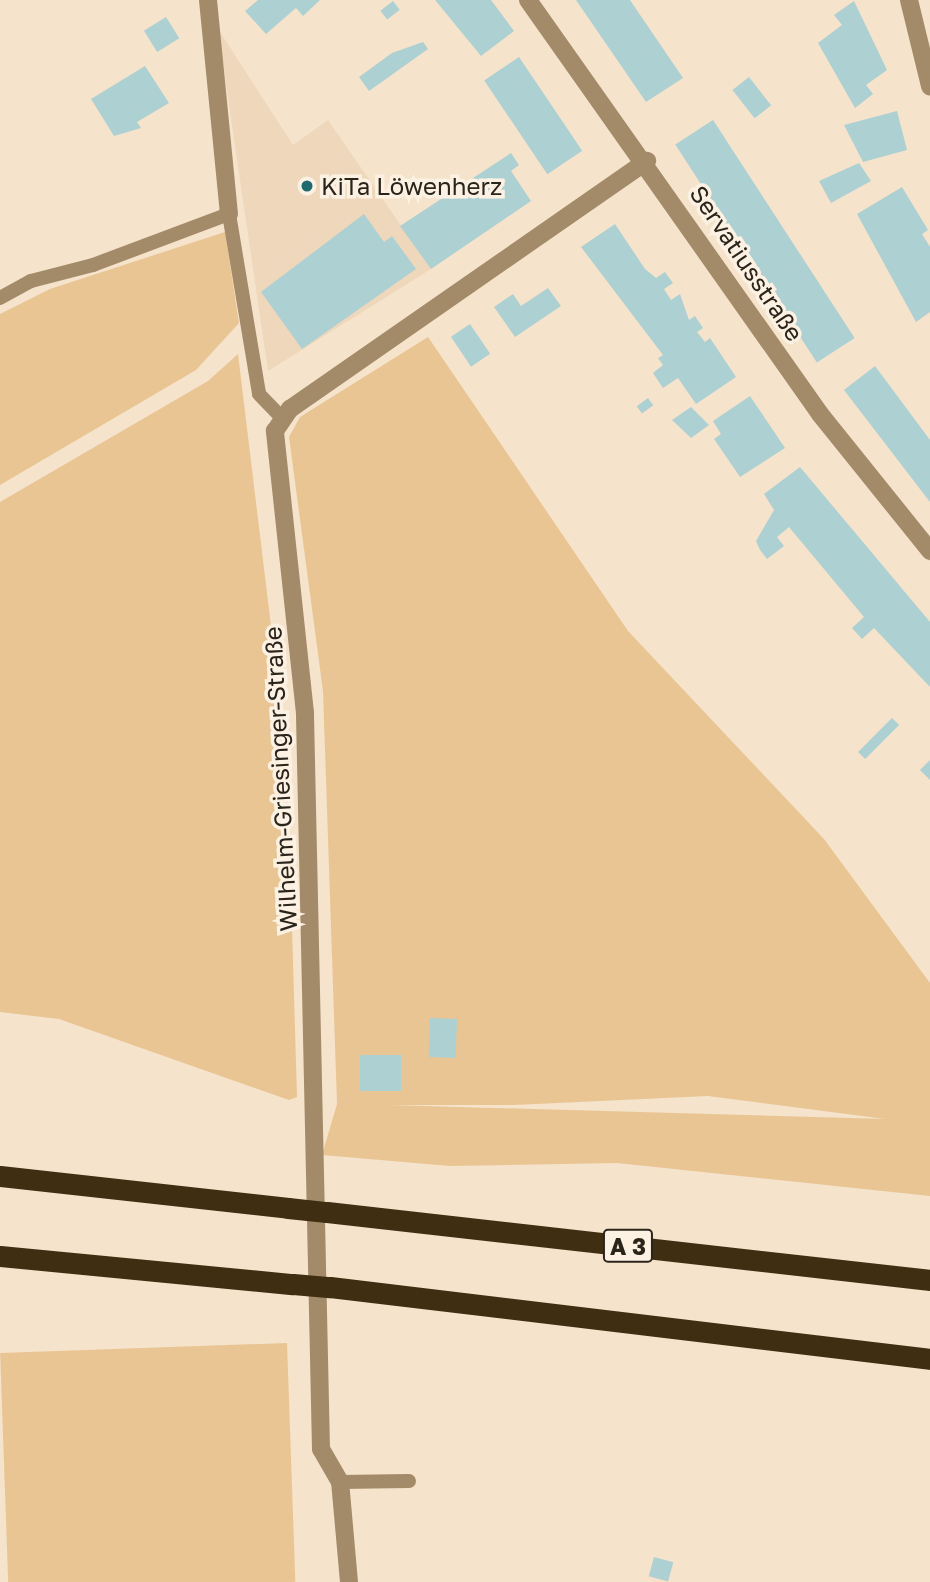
<!DOCTYPE html>
<html>
<head>
<meta charset="utf-8">
<style>
	body { margin:0 }
	#map { position:relative; width:930px; height:1582px; overflow:hidden; background:#f5e3cb; font-family:"Golos Text",sans-serif }
	div>[style] { position:absolute }
	.built>* { inset:0; background:#eed7ba }
	.green>* { inset:0; background:#e9c594; transform-origin:0 0 }
	.building>* { inset:0; background:#add0d3; transform-origin:0 0 }
	.service>* { height:14px; margin:-7px; padding:0 7px; transform-origin:7px; border-radius:7px; background:#a38b69 }
	.minor>* { height:18px; margin:-9px; padding:0 9px; transform-origin:9px; border-radius:9px; background:#a38b69 }
	.motorway>* { height:21px; margin:-10.5px; padding:0 10.5px; transform-origin:10.5px; border-radius:10.5px; background:#402e13 }
	.motorway-bridge>* { height:21px; margin:-10.5px; padding:0 10.5px; transform-origin:10.5px; border-radius:10.5px; background:#402e13 }
	.dots>* { width:19px; height:19px; translate:-50% -50%; box-sizing:border-box; border:4px solid #fcf1e3; border-radius:50% }
	span { translate:-50% -50%; white-space:nowrap; text-align:center; line-height:1.15; -webkit-text-stroke:7px #fcf1e3; paint-order:stroke }
	.shield-label span { padding:2px 5px; background:#fcf1e3; border:2px solid; border-radius:5px; -webkit-text-stroke-width:0 }
	.shield-label { font-size:23px; color:#2a241b; font-weight:700 }
	.poi-label { font-size:24px; color:#2a241b }
	.left { translate:0 -50%; text-align:left }
	.street-label { font-size:24px; color:#2a241b }
</style>
</head>
<body>
<div id="map">
	<div class="built">
		<div style="clip-path:polygon(218px 29px,293px 145px,328px 120px,431px 269px,268px 371px)"></div>
	</div>
	<div class="green">
		<div style="clip-path:polygon(225px 232px,239px 323px,196px 370px,0 485px,0 314px,50px 289px)"></div>
		<div style="clip-path:polygon(evenodd,428px 337px,628px 631px,824px 839px,930px 983px,930px 1196px,617px 1163px,450px 1166px,322px 1155px,337px 1104px,323px 691px,289px 437px,300px 417px,428px 337px,708px 1096px,885px 1119px,389px 1105px,514px 1105px,708px 1096px)"></div>
		<div style="clip-path:polygon(238px 354px,287px 758px,297px 1097px,289px 1100px,59px 1019px,0 1012px,0 502px,208px 381px)"></div>
		<div style="left:287px;top:1343px;width:239px;height:287px;rotate:88deg"></div>
	</div>
	<div class="building">
		<div style="clip-path:polygon(258px 0,320px 0,303px 16px,296px 8px,266px 34px,245px 11px)"></div>
		<div style="clip-path:polygon(435px 0,491px 0,514px 31px,481px 56px)"></div>
		<div style="clip-path:polygon(576px 0,630px 0,683px 78px,646px 102px)"></div>
		<div style="left:393px;top:1px;width:11px;height:16px;rotate:52deg"></div>
		<div style="clip-path:polygon(854px 1px,887px 70px,866px 85px,873px 94px,855px 108px,818px 43px,842px 25px,834px 15px)"></div>
		<div style="left:166px;top:17px;width:25px;height:26px;rotate:58deg"></div>
		<div style="clip-path:polygon(423px 42px,428px 49px,369px 91px,359px 77px,392px 53px)"></div>
		<div style="left:519px;top:57px;width:113px;height:42px;rotate:56deg"></div>
		<div style="clip-path:polygon(145px 66px,169px 103px,137px 122px,141px 128px,114px 136px,91px 99px)"></div>
		<div style="left:749px;top:77px;width:36px;height:21px;rotate:52deg"></div>
		<div style="clip-path:polygon(897px 111px,907px 150px,863px 162px,844px 125px)"></div>
		<div style="left:713px;top:120px;width:260px;height:45px;rotate:57deg"></div>
		<div style="clip-path:polygon(511px 153px,519px 165px,511px 171px,531px 201px,431px 269px,400px 226px)"></div>
		<div style="clip-path:polygon(859px 163px,871px 181px,831px 203px,819px 181px)"></div>
		<div style="clip-path:polygon(902px 187px,928px 230px,922px 234px,930px 247px,930px 312px,916px 322px,857px 214px)"></div>
		<div style="clip-path:polygon(364px 214px,384px 242px,392px 236px,416px 269px,302px 349px,261px 292px)"></div>
		<div style="clip-path:polygon(615px 224px,645px 269px,656px 278px,665px 272px,673px 283px,664px 289px,671px 300px,680px 294px,689px 320px,695px 316px,703px 328px,697px 332px,705px 342px,710px 338px,736px 377px,696px 404px,678px 378px,663px 388px,653px 373px,663px 365px,658px 358px,663px 355px,581px 247px)"></div>
		<div style="clip-path:polygon(548px 288px,561px 306px,515px 337px,494px 307px,513px 294px,521px 306px)"></div>
		<div style="left:470px;top:324px;width:36px;height:23px;rotate:56deg"></div>
		<div style="clip-path:polygon(875px 366px,930px 440px,930px 502px,844px 390px)"></div>
		<div style="clip-path:polygon(750px 396px,785px 448px,740px 477px,714px 439px,721px 434px,713px 421px)"></div>
		<div style="left:648px;top:398px;width:9px;height:14px;rotate:54deg"></div>
		<div style="clip-path:polygon(691px 407px,709px 425px,691px 438px,672px 420px)"></div>
		<div style="clip-path:polygon(800px 467px,930px 622px,930px 687px,874px 628px,862px 639px,852px 628px,864px 617px,789px 527px,777px 537px,784px 546px,767px 559px,760px 550px,756px 541px,774px 510px,764px 494px)"></div>
		<div style="left:892px;top:718px;width:10px;height:48px;rotate:45deg"></div>
		<div style="clip-path:polygon(930px 760px,930px 780px,920px 770px)"></div>
		<div style="left:430px;top:1018px;width:27px;height:39px;rotate:2deg"></div>
		<div style="left:360px;top:1055px;width:41px;height:36px"></div>
		<div style="left:654px;top:1557px;width:20px;height:20px;rotate:15deg"></div>
	</div>
	<div class="service">
		<div style="left:0;top:298px;width:35px;rotate:-29deg"></div>
		<div style="left:31px;top:281px;width:64px;rotate:-14.5deg"></div>
		<div style="left:93px;top:265px;width:145px;rotate:-20.6deg"></div>
		<div style="left:229px;top:214px;width:182px;rotate:80.5deg"></div>
		<div style="left:259px;top:394px;width:32px;rotate:46deg"></div>
		<div style="left:340px;top:1482px;width:69px;rotate:-0.8deg"></div>
	</div>
	<div class="minor">
		<div style="left:208px;top:0;width:215px;rotate:84.4deg"></div>
		<div style="left:528px;top:0;width:507px;rotate:54.8deg"></div>
		<div style="left:820px;top:414px;width:176px;rotate:51.2deg"></div>
		<div style="left:909px;top:0;width:89px;rotate:76.3deg"></div>
		<div style="left:349px;top:1582px;width:100px;rotate:-95.1deg"></div>
		<div style="left:340px;top:1482px;width:38px;rotate:-120deg"></div>
		<div style="left:321px;top:1449px;width:736px;rotate:-91.25deg"></div>
		<div style="left:305px;top:713px;width:284px;rotate:-96.1deg"></div>
		<div style="left:275px;top:431px;width:27px;rotate:-56deg"></div>
		<div style="left:290px;top:409px;width:435px;rotate:-34.8deg"></div>
	</div>
	<div class="motorway">
		<div style="left:0;top:1176px;width:290px;rotate:6.3deg"></div>
		<div style="left:327px;top:1212px;width:607px;rotate:6.43deg"></div>
		<div style="left:0;top:1256px;width:294px;rotate:5.5deg"></div>
		<div style="left:330px;top:1287px;width:604px;rotate:6.84deg"></div>
	</div>
	<div class="motorway-bridge">
		<div style="left:288px;top:1208px;width:39px;rotate:6deg"></div>
		<div style="left:293px;top:1284px;width:37px;rotate:5deg"></div>
	</div>
	<div class="dots">
		<div style="left:307px;top:186px;background:#1e6a71"></div>
	</div>
	<div class="shield-label">
		<span style="left:628px;top:1246px">A 3</span>
	</div>
	<div class="poi-label">
		<span class="left" style="left:321px;top:186px">KiTa Löwenherz</span>
	</div>
	<div class="street-label">
		<span style="left:747px;top:263px;rotate:56deg">Servatiusstraße</span>
		<span style="left:280px;top:779px;rotate:-93deg">Wilhelm-Griesinger-Straße</span>
	</div>
</div>
</body>
</html>
